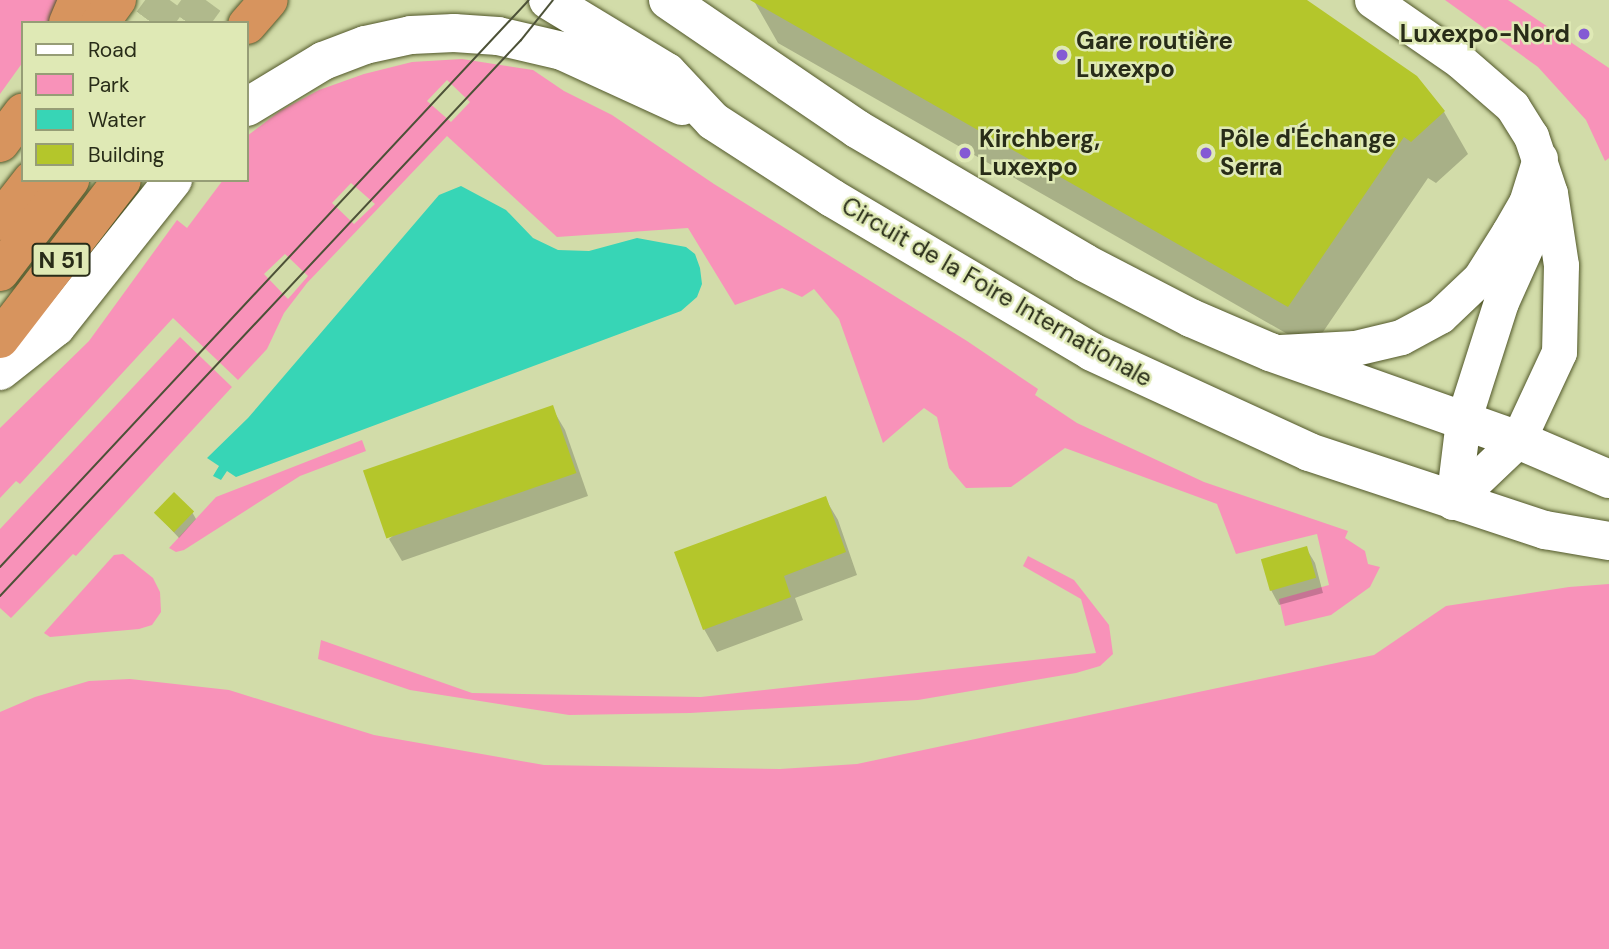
<!DOCTYPE html>
<html>
<head>
<meta charset="utf-8">
<style>
	body { margin:0 }
	#map { position:relative; width:1609px; height:949px; overflow:hidden; background:#d2dca9; font-family:"DM Sans",sans-serif }
	div>[style] { position:absolute }
	.green>* { inset:0; background:#f892b9 }
	.water>* { inset:0; background:#37d5b6 }
	.shadow>* { inset:0; background:#0003 }
	.building>* { inset:0; background:#b4c62b; transform-origin:0 0 }
	.trunk-tunnel>* { height:38px; margin-top:-19px; transform-origin:0; background:repeating-linear-gradient(90deg,#b0b98c 0 38px,transparent 0 57px) }
	.roads { filter:drop-shadow(0 0 2px #52582a) drop-shadow(0 0 2px #52582a) }
	.minor>* { height:35px; margin:-17.5px; padding:0 17.5px; transform-origin:17.5px; border-radius:17.5px; background:#fff }
	.secondary>* { height:38px; margin:-19px; padding:0 19px; transform-origin:19px; border-radius:19px; background:#fff }
	.trunk>* { height:38px; margin:-19px; padding:0 19px; transform-origin:19px; border-radius:19px; background:#d7945e }
	.tram>* { height:2px; margin:-1px; padding:0 1px; transform-origin:1px; border-radius:1px; background:#4c5137 }
	.dots>* { width:19px; height:19px; translate:-50% -50%; box-sizing:border-box; border:4px solid #dfe9b5; border-radius:50% }
	span { translate:-50% -50%; white-space:nowrap; text-align:center; line-height:1.15; -webkit-text-stroke:5px #dfe9b5; paint-order:stroke }
	.shield-label span { padding:2px 5px; background:#dfe9b5; border:2px solid; border-radius:5px; -webkit-text-stroke-width:0 }
	.shield-label { font-size:23px; color:#282c18; font-weight:700 }
	.poi-label { font-size:24px; color:#282c18; font-weight:700 }
	.right { translate:-100% -50%; text-align:right }
	.left { translate:0 -50%; text-align:left }
	.street-label { font-size:24px; color:#282c18 }
	.legend { position:absolute; left:21px; top:21px; width:228px; height:161px; box-sizing:border-box; background:#dfe9b5; border:2px solid #969d76; margin:0; padding:9px 12px; list-style:none; font-size:21px; color:#282c18 }
	.legend li { display:flex; align-items:center; gap:14px; height:35px }
	.legend b { width:35px; border:2px solid #969d76 }
</style>
</head>
<body>
<div id="map">
	<div class="green">
		<div style="clip-path:polygon(0 0,61px 0,49px 23px,23px 23px,23px 62px,0 94px)"></div>
		<div style="clip-path:polygon(1445px 0,1508px 0,1609px 68px,1609px 158px,1605px 161px,1586px 120px,1538px 67px)"></div>
		<div style="clip-path:polygon(evenodd,462px 59px,533px 70px,564px 91px,612px 115px,714px 184px,967px 341px,1038px 389px,1035px 395px,1077px 423px,1204px 482px,1348px 531px,1345px 538px,1365px 551px,1368px 564px,1380px 567px,1370px 587px,1331px 615px,1285px 626px,1279px 599px,1329px 585px,1317px 534px,1236px 554px,1217px 504px,1065px 448px,1011px 487px,966px 488px,949px 468px,937px 417px,924px 408px,883px 443px,839px 319px,814px 289px,802px 297px,782px 288px,735px 305px,688px 228px,557px 237px,447px 136px,307px 283px,284px 313px,267px 349px,238px 380px,173px 318px,20px 484px,16px 481px,0 498px,0 428px,89px 341px,177px 220px,187px 228px,223px 180px,247px 180px,247px 136px,280px 111px,319px 90px,364px 74px,412px 62px,462px 59px,447px 80px,470px 102px,451px 122px,427px 101px,447px 80px,462px 59px,351px 183px,375px 204px,354px 224px,332px 203px,351px 183px,462px 59px,285px 254px,308px 276px,288px 299px,264px 274px,285px 254px)"></div>
		<div style="clip-path:polygon(180px 337px,232px 387px,76px 556px,73px 554px,11px 618px,0 608px,0 529px)"></div>
		<div style="clip-path:polygon(362px 440px,366px 451px,300px 476px,184px 550px,176px 552px,169px 548px,216px 497px)"></div>
		<div style="clip-path:polygon(123px 554px,153px 578px,160px 592px,161px 612px,152px 625px,139px 629px,50px 637px,44px 633px,114px 555px)"></div>
		<div style="clip-path:polygon(1028px 556px,1074px 580px,1109px 625px,1113px 654px,1100px 666px,1076px 673px,918px 700px,690px 713px,569px 715px,410px 690px,318px 659px,321px 640px,472px 693px,701px 697px,1096px 653px,1081px 599px,1023px 566px)"></div>
		<div style="clip-path:polygon(1609px 584px,1609px 949px,0 949px,0 712px,35px 697px,89px 681px,130px 679px,229px 690px,374px 735px,544px 765px,780px 769px,857px 764px,1374px 655px,1446px 606px,1569px 587px)"></div>
	</div>
	<div class="water">
		<div style="clip-path:polygon(461px 186px,506px 210px,533px 238px,558px 250px,589px 251px,637px 238px,686px 247px,695px 254px,700px 268px,702px 284px,697px 297px,681px 311px,236px 477px,227px 471px,221px 480px,213px 476px,219px 466px,207px 458px,248px 418px,439px 195px)"></div>
	</div>
	<div class="shadow">
		<div style="clip-path:polygon(1304px 0,1416px 77px,1444px 112px,1468px 154px,1436px 183px,1428px 178px,1312px 348px,778px 43px,754px 1px)"></div>
		<div style="clip-path:polygon(552px 408px,565px 430px,588px 496px,402px 561px,389px 539px)"></div>
		<div style="clip-path:polygon(825px 498px,838px 520px,857px 575px,795px 598px,803px 620px,717px 652px,704px 629px)"></div>
		<div style="clip-path:polygon(192px 512px,196px 519px,179px 538px,156px 513px)"></div>
		<div style="clip-path:polygon(1306px 548px,1315px 563px,1323px 593px,1279px 605px,1271px 590px)"></div>
	</div>
	<div class="building">
		<div style="clip-path:polygon(750px 0,1307px 0,1417px 76px,1445px 111px,1411px 142px,1404px 137px,1288px 307px)"></div>
		<div style="left:553px;top:405px;width:72px;height:201px;rotate:71deg"></div>
		<div style="left:174px;top:492px;width:28px;height:29px;rotate:44deg"></div>
		<div style="clip-path:polygon(826px 496px,846px 552px,784px 576px,791px 597px,703px 630px,674px 552px)"></div>
		<div style="left:1307px;top:546px;width:33px;height:48px;rotate:74deg"></div>
	</div>
	<div class="trunk-tunnel">
		<div style="left:152px;top:23px;width:29px;rotate:-54deg"></div>
		<div style="left:188px;top:23px;width:29px;rotate:-54deg"></div>
	</div>
	<div class="roads">
		<div class="minor">
			<div style="left:1372px;top:0;width:107px;rotate:34.7deg"></div>
			<div style="left:1460px;top:61px;width:69px;rotate:40.9deg"></div>
			<div style="left:1512px;top:106px;width:36px;rotate:58deg"></div>
			<div style="left:1531px;top:136px;width:60px;rotate:71.6deg"></div>
			<div style="left:1550px;top:193px;width:73px;rotate:81.3deg"></div>
			<div style="left:1561px;top:265px;width:87px;rotate:91.3deg"></div>
			<div style="left:1559px;top:352px;width:97px;rotate:115deg"></div>
			<div style="left:1518px;top:440px;width:90px;rotate:136.4deg"></div>
			<div style="left:1280px;top:352px;width:75px;rotate:-3.1deg"></div>
			<div style="left:1355px;top:348px;width:47px;rotate:-13.4deg"></div>
			<div style="left:1401px;top:337px;width:44px;rotate:-28.3deg"></div>
			<div style="left:1440px;top:316px;width:55px;rotate:-43.5deg"></div>
			<div style="left:1480px;top:278px;width:54px;rotate:-57.8deg"></div>
			<div style="left:1509px;top:232px;width:34px;rotate:-60deg"></div>
			<div style="left:1526px;top:203px;width:47px;rotate:-72.7deg"></div>
			<div style="left:1453px;top:502px;width:82px;rotate:-83deg"></div>
			<div style="left:1463px;top:421px;width:125px;rotate:-72.3deg"></div>
			<div style="left:1501px;top:302px;width:88px;rotate:-65.8deg"></div>
		</div>
		<div class="secondary">
			<div style="left:548px;top:0;width:139px;rotate:31.2deg"></div>
			<div style="left:667px;top:72px;width:67px;rotate:46.8deg"></div>
			<div style="left:713px;top:121px;width:142px;rotate:32.9deg"></div>
			<div style="left:832px;top:198px;width:302px;rotate:30.6deg"></div>
			<div style="left:1092px;top:352px;width:239px;rotate:24.7deg"></div>
			<div style="left:1309px;top:452px;width:249px;rotate:18.3deg"></div>
			<div style="left:1545px;top:530px;width:65px;rotate:9.8deg"></div>
			<div style="left:668px;top:0;width:229px;rotate:34.3deg"></div>
			<div style="left:857px;top:129px;width:264px;rotate:30.4deg"></div>
			<div style="left:1085px;top:263px;width:119px;rotate:27.4deg"></div>
			<div style="left:1191px;top:318px;width:86px;rotate:23.3deg"></div>
			<div style="left:1270px;top:352px;width:263px;rotate:19.5deg"></div>
			<div style="left:1518px;top:440px;width:99px;rotate:23.2deg"></div>
			<div style="left:247px;top:107px;width:89px;rotate:-31.2deg"></div>
			<div style="left:323px;top:61px;width:45px;rotate:-20.9deg"></div>
			<div style="left:365px;top:45px;width:47px;rotate:-12.3deg"></div>
			<div style="left:411px;top:35px;width:43px;rotate:-2.7deg"></div>
			<div style="left:454px;top:33px;width:44px;rotate:3.9deg"></div>
			<div style="left:498px;top:36px;width:66px;rotate:13.2deg"></div>
			<div style="left:562px;top:51px;width:132px;rotate:24.6deg"></div>
			<div style="left:0;top:371px;width:71px;rotate:-38.2deg"></div>
			<div style="left:56px;top:327px;width:188px;rotate:-51.5deg"></div>
		</div>
		<div class="trunk">
			<div style="left:68px;top:23px;width:25px;rotate:-67deg"></div>
			<div style="left:100px;top:23px;width:29px;rotate:-54deg"></div>
			<div style="left:247px;top:25px;width:33px;rotate:-49deg"></div>
			<div style="left:0;top:143px;width:38px;rotate:-53deg"></div>
			<div style="left:0;top:221px;width:52px;rotate:-52deg"></div>
			<div style="left:0;top:272px;width:116px;rotate:-52.7deg"></div>
			<div style="left:0;top:339px;width:200px;rotate:-52.5deg"></div>
		</div>
	</div>
	<div class="tram">
		<div style="left:0;top:567px;width:775px;rotate:-46.99deg"></div>
		<div style="left:0;top:596px;width:762px;rotate:-46.86deg"></div>
		<div style="left:521px;top:40px;width:51px;rotate:-51.3deg"></div>
	</div>
	<div class="dots">
		<div style="left:1584px;top:34px;background:#845ad4"></div>
		<div style="left:1062px;top:55px;background:#845ad4"></div>
		<div style="left:965px;top:153px;background:#845ad4"></div>
		<div style="left:1206px;top:153px;background:#845ad4"></div>
	</div>
	<div class="shield-label">
		<span style="left:61px;top:260px">N 51</span>
	</div>
	<div class="poi-label">
		<span class="right" style="left:1570px;top:34px">Luxexpo-Nord</span>
		<span class="left" style="left:1076px;top:55px">Gare routière<br>Luxexpo</span>
		<span class="left" style="left:979px;top:153px">Kirchberg,<br>Luxexpo</span>
		<span class="left" style="left:1220px;top:153px">Pôle d'Échange<br>Serra</span>
	</div>
	<div class="street-label">
		<span style="left:997px;top:292px;rotate:30deg">Circuit de la Foire Internationale</span>
	</div>
	<ul class="legend">
	<li><b style="height:9px;background:#fff"></b>Road</li>
	<li><b style="height:19px;background:#f892b9"></b>Park</li>
	<li><b style="height:19px;background:#37d5b6"></b>Water</li>
	<li><b style="height:19px;background:#b4c62b"></b>Building</li>
	</ul>
</div>
</body>
</html>
